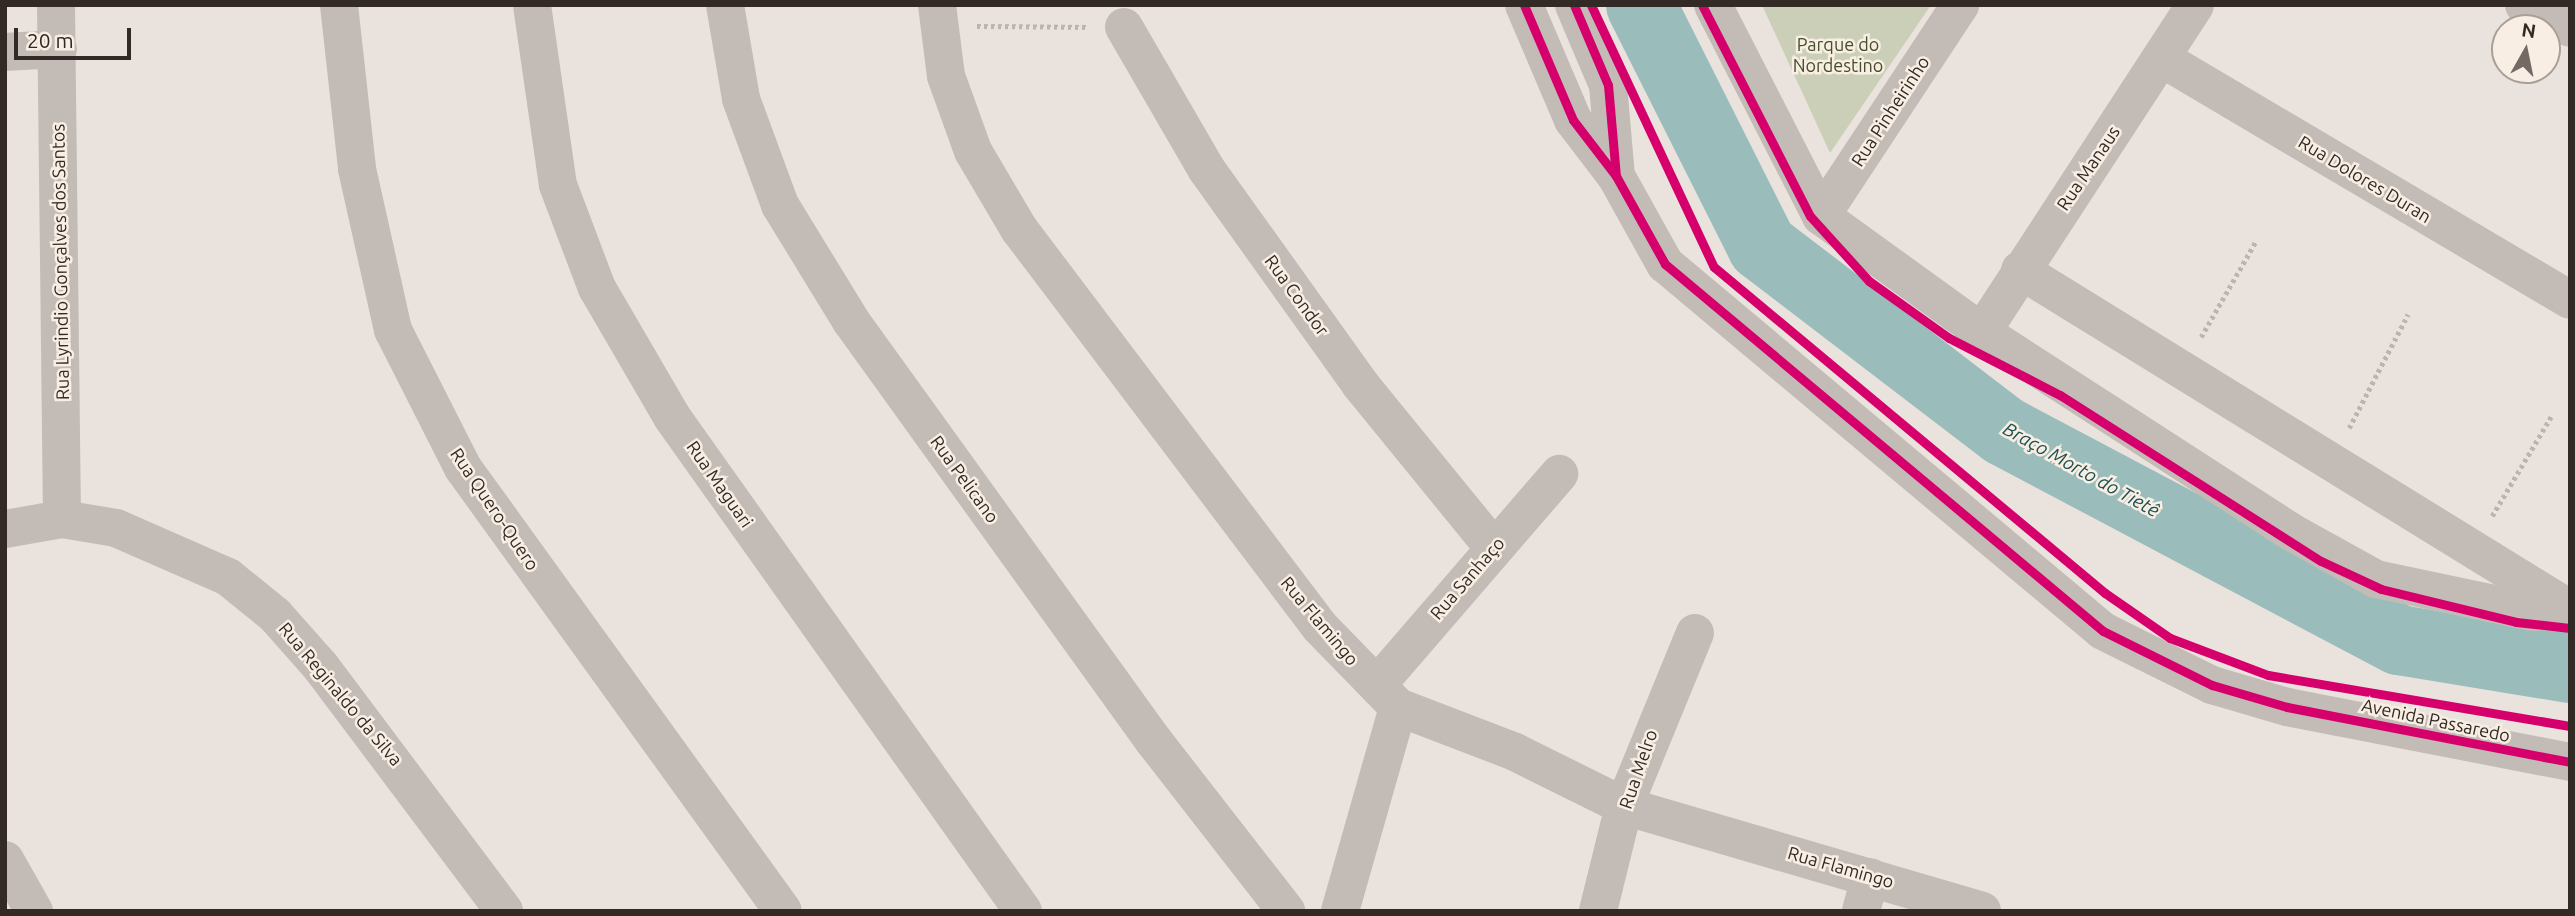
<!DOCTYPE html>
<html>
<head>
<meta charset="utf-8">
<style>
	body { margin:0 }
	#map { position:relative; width:2575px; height:916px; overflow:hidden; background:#eae3dd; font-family:Ubuntu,sans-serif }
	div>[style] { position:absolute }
	.green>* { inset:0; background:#cbcfb7 }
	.river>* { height:70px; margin:-35px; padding:0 35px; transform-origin:35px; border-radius:35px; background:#9abcbb }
	.path>* { height:4.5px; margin-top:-2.25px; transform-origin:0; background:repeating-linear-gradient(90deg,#bbb4af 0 3.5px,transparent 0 7px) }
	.minor>* { height:38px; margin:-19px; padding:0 19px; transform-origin:19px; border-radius:19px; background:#c3bcb6 }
	.cycleway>* { height:9px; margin:-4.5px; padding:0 4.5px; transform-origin:4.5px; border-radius:4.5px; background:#d6006c }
	span { translate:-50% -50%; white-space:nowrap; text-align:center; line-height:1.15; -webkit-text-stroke:5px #f8eee3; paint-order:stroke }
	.park-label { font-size:18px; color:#43502a }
	.street-label { font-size:18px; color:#332925 }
	.water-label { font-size:19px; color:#1c5153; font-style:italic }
	.frame { position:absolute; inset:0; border:7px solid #332925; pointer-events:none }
	.north { position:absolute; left:2491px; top:14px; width:70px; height:70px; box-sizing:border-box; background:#f8eee3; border:2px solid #a99f97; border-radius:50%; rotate:9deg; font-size:19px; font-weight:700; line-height:28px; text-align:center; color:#332925 }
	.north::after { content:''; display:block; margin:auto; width:24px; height:32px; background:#736a65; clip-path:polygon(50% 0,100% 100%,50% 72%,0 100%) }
	.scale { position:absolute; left:14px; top:28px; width:117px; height:32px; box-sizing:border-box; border:4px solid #332925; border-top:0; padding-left:9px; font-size:21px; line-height:24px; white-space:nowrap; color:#332925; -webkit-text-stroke:5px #f8eee3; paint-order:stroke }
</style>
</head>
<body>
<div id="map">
	<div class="green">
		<div style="clip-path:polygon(1762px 5px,1931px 5px,1830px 153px)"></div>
	</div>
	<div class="river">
		<div style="left:1641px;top:5px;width:270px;rotate:63.3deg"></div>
		<div style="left:1762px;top:246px;width:305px;rotate:37.4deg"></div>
		<div style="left:2004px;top:431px;width:447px;rotate:27.9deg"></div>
		<div style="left:2399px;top:640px;width:173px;rotate:9.3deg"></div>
	</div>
	<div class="path">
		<div style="left:977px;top:26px;width:111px;rotate:0.5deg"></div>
		<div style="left:2201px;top:337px;width:111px;rotate:-60.2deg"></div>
		<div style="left:2349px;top:428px;width:128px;rotate:-62.6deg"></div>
		<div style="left:2492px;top:516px;width:117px;rotate:-59.3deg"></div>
	</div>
	<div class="minor">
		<div style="left:56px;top:5px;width:514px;rotate:89.33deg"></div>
		<div style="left:339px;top:5px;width:165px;rotate:83.7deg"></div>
		<div style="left:357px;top:169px;width:165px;rotate:77.4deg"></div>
		<div style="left:393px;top:330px;width:155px;rotate:63.1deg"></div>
		<div style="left:463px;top:468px;width:546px;rotate:54.16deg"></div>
		<div style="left:532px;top:5px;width:182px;rotate:81.8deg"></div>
		<div style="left:558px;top:185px;width:110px;rotate:69.3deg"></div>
		<div style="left:597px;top:288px;width:149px;rotate:59.8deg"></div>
		<div style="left:672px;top:417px;width:606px;rotate:54.61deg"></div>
		<div style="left:725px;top:5px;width:95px;rotate:80.3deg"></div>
		<div style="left:741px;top:99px;width:113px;rotate:69.8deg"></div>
		<div style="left:780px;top:205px;width:136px;rotate:58.5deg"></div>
		<div style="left:851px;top:321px;width:516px;rotate:54.22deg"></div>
		<div style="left:1153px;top:740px;width:217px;rotate:52.1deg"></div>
		<div style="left:937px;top:5px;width:72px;rotate:82.8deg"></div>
		<div style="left:946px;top:76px;width:80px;rotate:70.2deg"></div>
		<div style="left:973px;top:151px;width:91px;rotate:59.5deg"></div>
		<div style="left:1019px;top:229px;width:499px;rotate:52.9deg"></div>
		<div style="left:1320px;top:627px;width:112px;rotate:45.7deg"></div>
		<div style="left:1398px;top:707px;width:125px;rotate:21deg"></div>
		<div style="left:1515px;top:752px;width:122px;rotate:26.4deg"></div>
		<div style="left:1624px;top:806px;width:373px;rotate:16.3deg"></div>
		<div style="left:1524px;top:5px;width:125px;rotate:66.9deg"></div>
		<div style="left:1573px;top:120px;width:71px;rotate:52.5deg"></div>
		<div style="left:1616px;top:176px;width:101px;rotate:60.9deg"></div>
		<div style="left:1665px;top:264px;width:571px;rotate:39.96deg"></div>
		<div style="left:2103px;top:631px;width:122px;rotate:26.4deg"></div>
		<div style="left:2212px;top:685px;width:78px;rotate:16.3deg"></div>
		<div style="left:2287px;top:707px;width:288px;rotate:11deg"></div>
		<div style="left:1574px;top:5px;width:87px;rotate:67deg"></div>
		<div style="left:1608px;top:85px;width:91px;rotate:85deg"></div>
		<div style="left:1713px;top:5px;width:237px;rotate:62.9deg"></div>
		<div style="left:1821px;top:216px;width:198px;rotate:35.8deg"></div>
		<div style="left:1982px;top:332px;width:370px;rotate:32.9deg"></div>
		<div style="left:2293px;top:533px;width:95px;rotate:29deg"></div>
		<div style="left:2376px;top:579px;width:159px;rotate:11.9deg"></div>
		<div style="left:2532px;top:612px;width:38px;rotate:-2deg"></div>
		<div style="left:2524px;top:5px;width:51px;rotate:26.6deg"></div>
		<div style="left:1124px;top:27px;width:165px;rotate:59.9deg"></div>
		<div style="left:1207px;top:170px;width:263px;rotate:54.4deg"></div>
		<div style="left:1360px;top:384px;width:210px;rotate:50.8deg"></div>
		<div style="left:5px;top:52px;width:53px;rotate:-3.2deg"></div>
		<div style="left:2161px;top:58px;width:475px;rotate:30.6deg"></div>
		<div style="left:1821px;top:216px;width:253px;rotate:-56.6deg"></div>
		<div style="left:2020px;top:270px;width:646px;rotate:31.65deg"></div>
		<div style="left:1982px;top:332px;width:390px;rotate:-56.9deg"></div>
		<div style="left:5px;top:529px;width:58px;rotate:-10deg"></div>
		<div style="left:62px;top:519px;width:55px;rotate:9.5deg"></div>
		<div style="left:116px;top:528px;width:122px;rotate:23.6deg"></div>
		<div style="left:228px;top:577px;width:60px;rotate:39deg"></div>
		<div style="left:275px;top:615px;width:69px;rotate:48.5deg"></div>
		<div style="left:321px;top:667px;width:305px;rotate:53.1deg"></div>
		<div style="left:1377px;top:685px;width:279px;rotate:-49.2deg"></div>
		<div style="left:5px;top:860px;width:59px;rotate:60.4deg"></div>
		<div style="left:1340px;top:911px;width:212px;rotate:-74.1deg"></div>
		<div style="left:1598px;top:911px;width:108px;rotate:-76.1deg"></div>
		<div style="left:1624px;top:806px;width:187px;rotate:-67.7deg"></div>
		<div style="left:1861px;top:911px;width:35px;rotate:-75deg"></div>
	</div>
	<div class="cycleway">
		<div style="left:1524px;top:5px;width:125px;rotate:66.9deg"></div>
		<div style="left:1573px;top:120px;width:71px;rotate:52.5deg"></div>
		<div style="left:1616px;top:176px;width:101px;rotate:60.9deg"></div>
		<div style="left:1665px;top:264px;width:571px;rotate:39.96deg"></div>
		<div style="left:2103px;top:631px;width:122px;rotate:26.4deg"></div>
		<div style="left:2212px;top:685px;width:78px;rotate:16.3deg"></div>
		<div style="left:2287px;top:707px;width:288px;rotate:11deg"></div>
		<div style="left:1574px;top:5px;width:87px;rotate:67deg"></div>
		<div style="left:1608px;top:85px;width:91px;rotate:85deg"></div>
		<div style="left:1591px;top:5px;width:289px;rotate:64.9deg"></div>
		<div style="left:1714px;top:267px;width:509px;rotate:39.82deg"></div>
		<div style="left:2105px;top:593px;width:79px;rotate:34.7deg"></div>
		<div style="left:2170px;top:638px;width:105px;rotate:20.7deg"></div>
		<div style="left:2268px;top:675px;width:306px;rotate:9.6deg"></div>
		<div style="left:1702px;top:5px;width:237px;rotate:62.9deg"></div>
		<div style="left:1810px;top:216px;width:88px;rotate:47.8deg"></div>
		<div style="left:1869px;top:281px;width:98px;rotate:35.5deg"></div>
		<div style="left:1949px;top:338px;width:125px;rotate:27.2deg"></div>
		<div style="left:2060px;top:395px;width:309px;rotate:32.5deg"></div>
		<div style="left:2321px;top:561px;width:66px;rotate:25deg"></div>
		<div style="left:2381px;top:589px;width:139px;rotate:13.7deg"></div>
		<div style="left:2516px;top:622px;width:54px;rotate:6.3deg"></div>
	</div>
	<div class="park-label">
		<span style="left:1838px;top:55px">Parque do<br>Nordestino</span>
	</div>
	<div class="street-label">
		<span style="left:1890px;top:111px;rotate:-57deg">Rua Pinheirinho</span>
		<span style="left:2088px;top:168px;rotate:-56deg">Rua Manaus</span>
		<span style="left:2365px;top:179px;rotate:31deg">Rua Dolores Duran</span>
		<span style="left:60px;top:262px;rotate:-91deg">Rua Lyrindio Gonçalves dos Santos</span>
		<span style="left:1297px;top:295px;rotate:54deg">Rua Condor</span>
		<span style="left:965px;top:479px;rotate:54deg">Rua Pelicano</span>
		<span style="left:720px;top:484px;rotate:55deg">Rua Maguari</span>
		<span style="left:495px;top:509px;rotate:56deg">Rua Quero-Quero</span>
		<span style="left:1467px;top:578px;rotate:-49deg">Rua Sanhaço</span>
		<span style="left:1320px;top:621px;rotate:50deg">Rua Flamingo</span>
		<span style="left:341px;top:694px;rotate:50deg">Rua Reginaldo da Silva</span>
		<span style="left:2436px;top:720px;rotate:12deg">Avenida Passaredo</span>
		<span style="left:1638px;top:769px;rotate:-71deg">Rua Melro</span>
		<span style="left:1841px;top:867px;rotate:16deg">Rua Flamingo</span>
	</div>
	<div class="water-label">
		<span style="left:2081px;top:470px;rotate:29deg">Braço Morto do Tietê</span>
	</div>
	<div class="frame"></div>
	<div class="north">N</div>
	<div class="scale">20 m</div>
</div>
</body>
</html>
